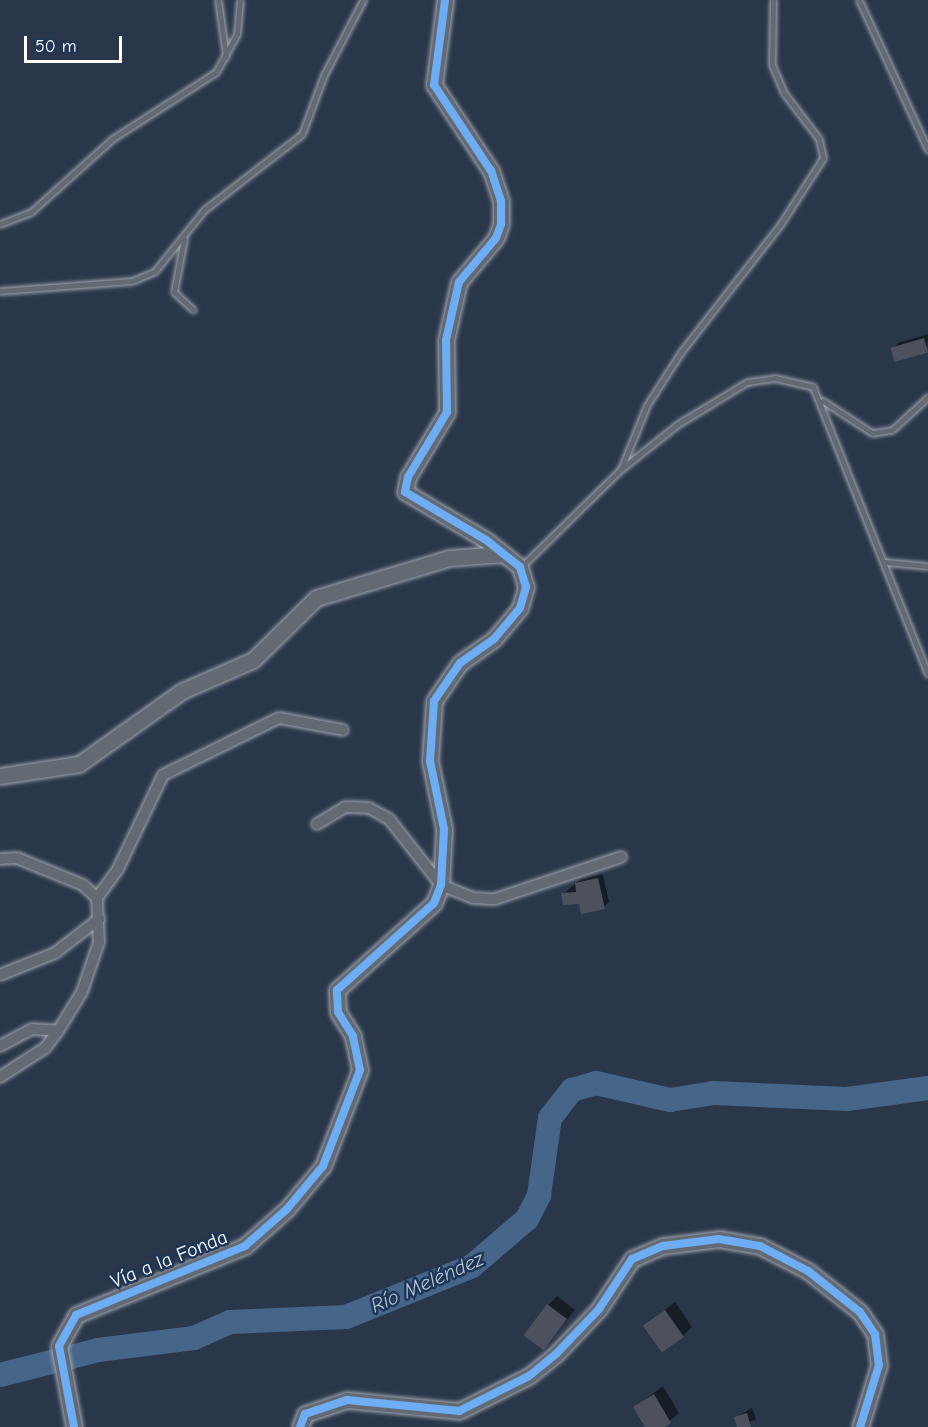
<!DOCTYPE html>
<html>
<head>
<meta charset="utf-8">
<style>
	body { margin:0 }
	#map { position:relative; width:928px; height:1427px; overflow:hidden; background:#2a374a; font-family:"Comic Neue",sans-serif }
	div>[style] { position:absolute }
	.shadow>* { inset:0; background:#0007 }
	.river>* { height:24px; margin:-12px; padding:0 12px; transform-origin:12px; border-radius:12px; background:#456589 }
	.building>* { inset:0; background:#4d515d; transform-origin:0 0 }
	.roads { filter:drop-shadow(0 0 2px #9fa5ae) drop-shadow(0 0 2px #9fa5ae) }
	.lane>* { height:5px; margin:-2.5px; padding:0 2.5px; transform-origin:2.5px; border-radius:2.5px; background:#636a74 }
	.street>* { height:10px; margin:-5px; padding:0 5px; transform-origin:5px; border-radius:5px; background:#636a74 }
	.secondary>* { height:15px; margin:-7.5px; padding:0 7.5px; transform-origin:7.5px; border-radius:7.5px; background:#636a74 }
	.cycleway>* { height:8px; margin:-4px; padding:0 4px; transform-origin:4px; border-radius:4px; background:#6dadf4 }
	span { translate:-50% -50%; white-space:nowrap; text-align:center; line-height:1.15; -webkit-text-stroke:5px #1d3557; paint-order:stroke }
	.street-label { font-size:20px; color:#fff }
	.water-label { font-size:21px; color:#b6c3d2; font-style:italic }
	.scale { position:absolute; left:24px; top:36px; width:98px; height:27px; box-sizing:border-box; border:3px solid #fff; border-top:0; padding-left:8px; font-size:18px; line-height:21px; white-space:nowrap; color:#fff; -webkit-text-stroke:4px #1d3557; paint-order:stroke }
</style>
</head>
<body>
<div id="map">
	<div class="shadow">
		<div style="clip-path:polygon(928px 334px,927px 351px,893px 349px,898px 343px)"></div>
		<div style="clip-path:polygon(603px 874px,609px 902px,604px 907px,563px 894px,581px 879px)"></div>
		<div style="clip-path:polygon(557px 1296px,575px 1310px,544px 1348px,548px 1305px)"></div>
		<div style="clip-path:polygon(675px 1302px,692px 1327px,683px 1336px,645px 1325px)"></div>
		<div style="clip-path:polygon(663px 1386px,679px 1413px,662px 1427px,646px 1427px,635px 1407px)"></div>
		<div style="clip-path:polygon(752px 1408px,756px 1419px,739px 1427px,736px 1417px)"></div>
	</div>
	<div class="river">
		<div style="left:0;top:1375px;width:101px;rotate:-14.3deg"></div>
		<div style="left:98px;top:1350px;width:97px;rotate:-7.1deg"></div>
		<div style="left:194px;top:1338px;width:39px;rotate:-24deg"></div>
		<div style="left:230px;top:1322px;width:116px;rotate:-2.5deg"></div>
		<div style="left:346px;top:1317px;width:136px;rotate:-22deg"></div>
		<div style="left:472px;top:1266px;width:72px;rotate:-40.5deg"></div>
		<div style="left:527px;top:1219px;width:27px;rotate:-63deg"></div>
		<div style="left:539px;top:1195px;width:78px;rotate:-81.9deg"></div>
		<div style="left:550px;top:1118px;width:36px;rotate:-52deg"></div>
		<div style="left:572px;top:1090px;width:25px;rotate:-16deg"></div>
		<div style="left:596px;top:1083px;width:76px;rotate:12.9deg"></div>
		<div style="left:670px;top:1100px;width:45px;rotate:-9deg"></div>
		<div style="left:714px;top:1093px;width:133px;rotate:2.6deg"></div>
		<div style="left:847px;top:1099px;width:82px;rotate:-7.7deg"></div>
	</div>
	<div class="building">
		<div style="left:924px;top:338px;width:15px;height:35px;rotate:74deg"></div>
		<div style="clip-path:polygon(598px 878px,605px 909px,581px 914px,579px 904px,563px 905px,561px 893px,576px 892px,575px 883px)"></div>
		<div style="left:547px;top:1304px;width:25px;height:39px;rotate:37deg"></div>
		<div style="left:665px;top:1310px;width:33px;height:27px;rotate:55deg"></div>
		<div style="clip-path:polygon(654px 1394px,671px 1423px,665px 1427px,645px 1427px,633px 1407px)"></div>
		<div style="clip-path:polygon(747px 1413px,751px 1427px,737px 1427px,734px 1417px)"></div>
	</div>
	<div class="roads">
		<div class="lane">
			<div style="left:218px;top:0;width:57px;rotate:81.9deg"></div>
			<div style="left:859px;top:0;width:165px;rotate:65.3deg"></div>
			<div style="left:0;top:224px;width:33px;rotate:-21deg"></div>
			<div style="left:31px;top:212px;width:109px;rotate:-42deg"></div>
			<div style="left:112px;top:139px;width:124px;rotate:-32.8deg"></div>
			<div style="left:216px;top:72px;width:43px;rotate:-61.1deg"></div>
			<div style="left:237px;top:34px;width:34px;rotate:-85deg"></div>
			<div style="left:184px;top:239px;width:54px;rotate:100.7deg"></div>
			<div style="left:174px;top:292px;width:26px;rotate:43deg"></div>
			<div style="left:0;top:291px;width:132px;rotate:-4.3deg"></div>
			<div style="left:132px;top:281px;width:25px;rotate:-23deg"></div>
			<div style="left:155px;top:271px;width:78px;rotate:-51.2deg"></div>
			<div style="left:204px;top:210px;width:124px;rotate:-37.8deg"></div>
			<div style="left:302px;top:134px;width:63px;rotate:-69.6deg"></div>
			<div style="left:324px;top:75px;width:85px;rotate:-62.5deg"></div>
			<div style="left:823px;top:401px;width:59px;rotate:33.1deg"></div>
			<div style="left:872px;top:433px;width:20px;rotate:-9deg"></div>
			<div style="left:892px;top:430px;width:49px;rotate:-42.5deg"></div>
			<div style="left:621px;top:469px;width:69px;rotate:-67.9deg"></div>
			<div style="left:647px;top:405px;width:63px;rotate:-57.3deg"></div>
			<div style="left:681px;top:352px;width:161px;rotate:-52.1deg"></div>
			<div style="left:780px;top:225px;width:80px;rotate:-57.3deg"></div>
			<div style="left:823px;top:158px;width:19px;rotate:-102deg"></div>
			<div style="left:819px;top:139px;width:58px;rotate:-127.3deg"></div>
			<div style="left:784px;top:93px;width:30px;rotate:-113deg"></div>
			<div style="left:772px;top:65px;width:65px;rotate:-89.1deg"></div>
			<div style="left:885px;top:562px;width:43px;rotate:5.3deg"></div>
			<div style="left:521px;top:567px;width:139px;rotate:-44.4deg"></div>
			<div style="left:620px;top:470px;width:74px;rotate:-38.4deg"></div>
			<div style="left:678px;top:424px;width:81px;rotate:-31.3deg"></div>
			<div style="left:747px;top:382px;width:28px;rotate:-8deg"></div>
			<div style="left:775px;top:378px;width:39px;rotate:13deg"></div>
			<div style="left:813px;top:387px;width:309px;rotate:68.2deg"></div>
		</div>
		<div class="street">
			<div style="left:317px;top:824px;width:33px;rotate:-31deg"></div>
			<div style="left:345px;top:807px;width:24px;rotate:2deg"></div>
			<div style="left:369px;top:808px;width:23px;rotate:29deg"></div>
			<div style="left:389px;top:819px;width:84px;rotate:51.8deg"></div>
			<div style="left:441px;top:885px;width:35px;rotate:22deg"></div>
			<div style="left:473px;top:898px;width:22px;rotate:3deg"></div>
			<div style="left:495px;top:899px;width:133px;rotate:-18.4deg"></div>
			<div style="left:0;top:859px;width:17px;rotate:-3deg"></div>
			<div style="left:17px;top:858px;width:71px;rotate:22.2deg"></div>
			<div style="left:83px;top:885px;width:19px;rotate:43deg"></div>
			<div style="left:97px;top:898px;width:44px;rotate:87.4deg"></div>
			<div style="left:99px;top:942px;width:53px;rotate:108.8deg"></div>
			<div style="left:82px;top:992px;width:46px;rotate:121.6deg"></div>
			<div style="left:58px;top:1031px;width:21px;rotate:127deg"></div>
			<div style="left:45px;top:1048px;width:54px;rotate:147.2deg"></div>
			<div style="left:97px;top:898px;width:36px;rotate:-54deg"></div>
			<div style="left:118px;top:869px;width:104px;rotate:-64.4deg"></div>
			<div style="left:163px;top:775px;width:129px;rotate:-26.2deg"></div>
			<div style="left:279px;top:718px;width:65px;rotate:10.6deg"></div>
			<div style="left:0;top:975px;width:59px;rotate:-21.8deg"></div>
			<div style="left:55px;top:953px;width:56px;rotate:-37.7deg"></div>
			<div style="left:0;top:1046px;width:36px;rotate:-28deg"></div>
			<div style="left:32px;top:1029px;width:26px;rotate:4deg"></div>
		</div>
		<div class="secondary">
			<div style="left:0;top:776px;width:80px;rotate:-8.6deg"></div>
			<div style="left:79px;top:764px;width:126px;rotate:-35.3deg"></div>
			<div style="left:182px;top:691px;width:77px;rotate:-23.6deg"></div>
			<div style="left:253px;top:660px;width:88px;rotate:-44.5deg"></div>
			<div style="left:316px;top:598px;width:139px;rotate:-16.7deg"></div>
			<div style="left:449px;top:558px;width:55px;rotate:-4.2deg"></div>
			<div style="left:74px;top:1427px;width:82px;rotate:-100.5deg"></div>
			<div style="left:59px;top:1346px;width:35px;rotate:-61deg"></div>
			<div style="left:76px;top:1315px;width:183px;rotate:-22.2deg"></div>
			<div style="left:245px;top:1246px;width:56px;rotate:-41.4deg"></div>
			<div style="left:287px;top:1209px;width:56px;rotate:-50.1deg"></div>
			<div style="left:323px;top:1166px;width:103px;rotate:-68.9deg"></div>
			<div style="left:360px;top:1070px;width:35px;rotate:-102deg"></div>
			<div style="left:353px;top:1036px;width:28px;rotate:-122deg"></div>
			<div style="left:338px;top:1012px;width:22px;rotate:-93deg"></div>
			<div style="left:337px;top:990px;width:130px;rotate:-41.9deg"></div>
			<div style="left:434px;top:903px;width:19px;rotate:-69deg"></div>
			<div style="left:441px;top:885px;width:56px;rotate:-86.9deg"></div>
			<div style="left:444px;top:829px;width:69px;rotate:-101.6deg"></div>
			<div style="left:430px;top:761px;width:60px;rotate:-86.2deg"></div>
			<div style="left:434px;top:701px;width:46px;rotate:-55.6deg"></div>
			<div style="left:460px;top:663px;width:42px;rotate:-35.2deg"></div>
			<div style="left:494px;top:639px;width:40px;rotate:-50deg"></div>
			<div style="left:520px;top:608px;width:22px;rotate:-74deg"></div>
			<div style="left:526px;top:587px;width:21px;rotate:-107deg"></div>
			<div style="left:520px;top:567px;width:43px;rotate:-141.5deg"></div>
			<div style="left:486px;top:540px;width:94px;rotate:-149.3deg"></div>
			<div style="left:405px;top:492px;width:15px;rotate:-79deg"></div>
			<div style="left:408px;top:477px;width:76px;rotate:-59deg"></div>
			<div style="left:447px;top:412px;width:72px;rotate:-90.8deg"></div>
			<div style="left:446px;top:340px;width:59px;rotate:-77.4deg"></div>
			<div style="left:459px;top:282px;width:57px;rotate:-49.9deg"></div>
			<div style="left:496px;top:238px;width:15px;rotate:-70deg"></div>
			<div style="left:501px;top:224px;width:23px;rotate:-90deg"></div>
			<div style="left:501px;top:201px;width:32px;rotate:-108deg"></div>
			<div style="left:491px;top:171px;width:103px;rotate:-123.5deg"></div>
			<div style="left:434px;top:85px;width:86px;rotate:-82.6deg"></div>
			<div style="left:300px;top:1427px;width:14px;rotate:-69deg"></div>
			<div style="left:305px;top:1414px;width:44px;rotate:-18.4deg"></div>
			<div style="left:347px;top:1400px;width:113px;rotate:5.6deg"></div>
			<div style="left:459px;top:1411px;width:78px;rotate:-26.6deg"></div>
			<div style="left:529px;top:1376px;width:35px;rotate:-39deg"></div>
			<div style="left:556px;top:1354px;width:62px;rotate:-46.3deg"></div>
			<div style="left:599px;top:1309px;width:60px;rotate:-56.6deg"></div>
			<div style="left:632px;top:1259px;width:34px;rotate:-23deg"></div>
			<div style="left:663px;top:1246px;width:56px;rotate:-7.1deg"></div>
			<div style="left:719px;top:1239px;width:42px;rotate:9.7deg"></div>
			<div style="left:760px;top:1246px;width:54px;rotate:27.5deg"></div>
			<div style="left:808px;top:1271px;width:66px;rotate:38.3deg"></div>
			<div style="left:860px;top:1312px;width:27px;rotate:56deg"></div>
			<div style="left:875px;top:1334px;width:31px;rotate:83deg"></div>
			<div style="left:879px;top:1365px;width:65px;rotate:107deg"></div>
		</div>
	</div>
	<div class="cycleway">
		<div style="left:74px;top:1427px;width:82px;rotate:-100.5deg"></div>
		<div style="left:59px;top:1346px;width:35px;rotate:-61deg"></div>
		<div style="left:76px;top:1315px;width:183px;rotate:-22.2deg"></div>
		<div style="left:245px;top:1246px;width:56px;rotate:-41.4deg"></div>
		<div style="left:287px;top:1209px;width:56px;rotate:-50.1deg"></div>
		<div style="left:323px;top:1166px;width:103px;rotate:-68.9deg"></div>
		<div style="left:360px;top:1070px;width:35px;rotate:-102deg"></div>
		<div style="left:353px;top:1036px;width:28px;rotate:-122deg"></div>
		<div style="left:338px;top:1012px;width:22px;rotate:-93deg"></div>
		<div style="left:337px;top:990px;width:130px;rotate:-41.9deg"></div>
		<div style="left:434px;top:903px;width:19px;rotate:-69deg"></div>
		<div style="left:441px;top:885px;width:56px;rotate:-86.9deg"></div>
		<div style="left:444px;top:829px;width:69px;rotate:-101.6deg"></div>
		<div style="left:430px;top:761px;width:60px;rotate:-86.2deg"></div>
		<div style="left:434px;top:701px;width:46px;rotate:-55.6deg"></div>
		<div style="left:460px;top:663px;width:42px;rotate:-35.2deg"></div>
		<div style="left:494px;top:639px;width:40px;rotate:-50deg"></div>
		<div style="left:520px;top:608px;width:22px;rotate:-74deg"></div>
		<div style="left:526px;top:587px;width:21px;rotate:-107deg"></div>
		<div style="left:520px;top:567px;width:43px;rotate:-141.5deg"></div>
		<div style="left:486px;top:540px;width:94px;rotate:-149.3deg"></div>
		<div style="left:405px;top:492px;width:15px;rotate:-79deg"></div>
		<div style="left:408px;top:477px;width:76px;rotate:-59deg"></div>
		<div style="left:447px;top:412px;width:72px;rotate:-90.8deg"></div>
		<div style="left:446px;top:340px;width:59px;rotate:-77.4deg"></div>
		<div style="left:459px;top:282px;width:57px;rotate:-49.9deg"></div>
		<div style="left:496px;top:238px;width:15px;rotate:-70deg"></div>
		<div style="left:501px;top:224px;width:23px;rotate:-90deg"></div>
		<div style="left:501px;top:201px;width:32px;rotate:-108deg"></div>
		<div style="left:491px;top:171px;width:103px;rotate:-123.5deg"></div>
		<div style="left:434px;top:85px;width:86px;rotate:-82.6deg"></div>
		<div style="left:300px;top:1427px;width:14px;rotate:-69deg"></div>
		<div style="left:305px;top:1414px;width:44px;rotate:-18.4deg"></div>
		<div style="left:347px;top:1400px;width:113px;rotate:5.6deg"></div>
		<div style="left:459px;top:1411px;width:78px;rotate:-26.6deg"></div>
		<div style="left:529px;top:1376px;width:35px;rotate:-39deg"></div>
		<div style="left:556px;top:1354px;width:62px;rotate:-46.3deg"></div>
		<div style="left:599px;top:1309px;width:60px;rotate:-56.6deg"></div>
		<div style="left:632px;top:1259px;width:34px;rotate:-23deg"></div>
		<div style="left:663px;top:1246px;width:56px;rotate:-7.1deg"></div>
		<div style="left:719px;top:1239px;width:42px;rotate:9.7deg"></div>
		<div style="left:760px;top:1246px;width:54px;rotate:27.5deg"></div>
		<div style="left:808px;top:1271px;width:66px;rotate:38.3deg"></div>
		<div style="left:860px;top:1312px;width:27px;rotate:56deg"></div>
		<div style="left:875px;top:1334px;width:31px;rotate:83deg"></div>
		<div style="left:879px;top:1365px;width:65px;rotate:107deg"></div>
	</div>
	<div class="street-label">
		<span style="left:169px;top:1259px;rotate:-22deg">Vía a la Fonda</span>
	</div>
	<div class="water-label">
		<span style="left:427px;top:1282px;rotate:-24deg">Río Meléndez</span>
	</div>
	<div class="scale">50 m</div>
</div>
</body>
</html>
